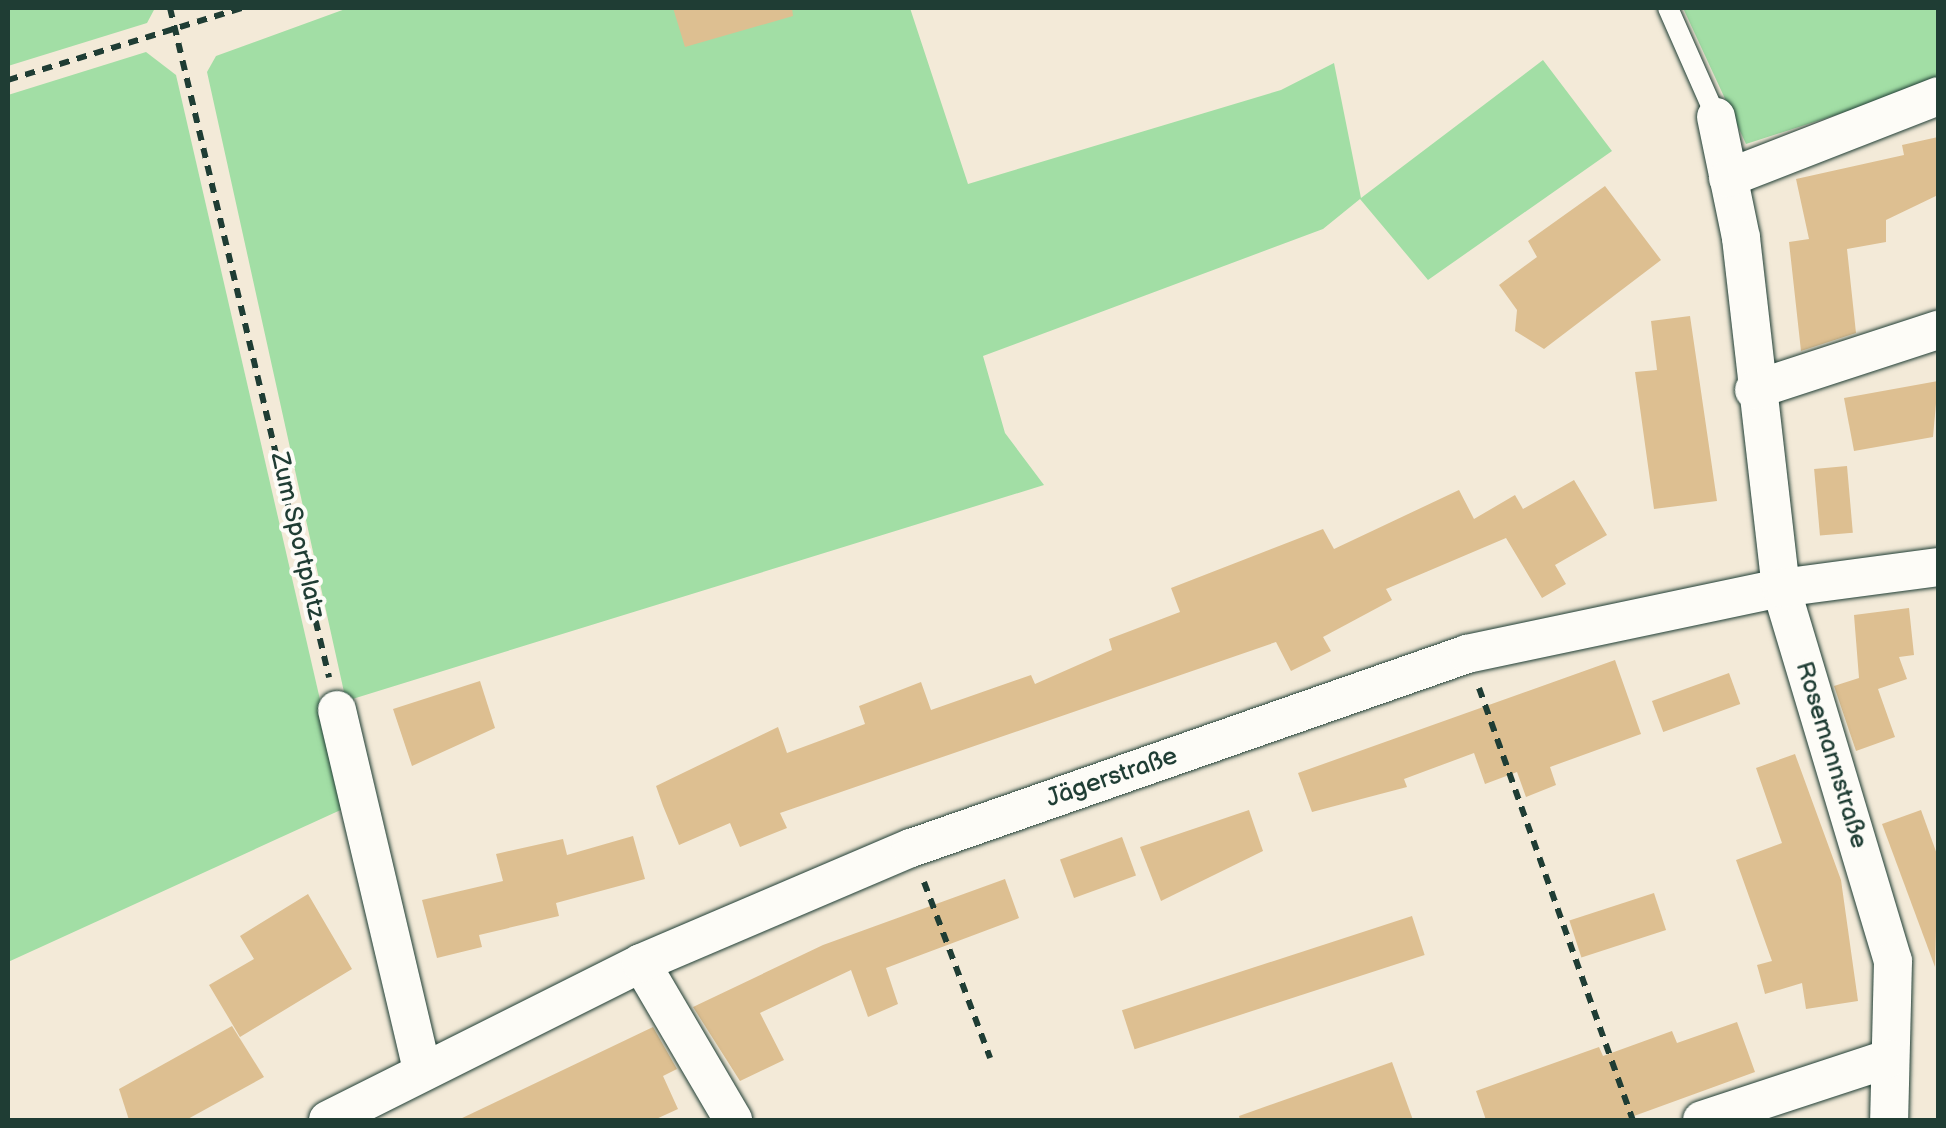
<!DOCTYPE html>
<html>
<head>
<meta charset="utf-8">
<style>
	body { margin:0 }
	#map { position:relative; width:1946px; height:1128px; overflow:hidden; background:#f3ead8; font-family:"Balsamiq Sans",sans-serif }
	div>[style] { position:absolute }
	.green>* { inset:0; background:#a2dea5 }
	.building>* { inset:0; background:#ddbf91; transform-origin:0 0 }
	.path>* { height:6px; margin-top:-3px; transform-origin:0; background:repeating-linear-gradient(90deg,#1f3d34 0 10px,transparent 0 18px) }
	.roads { filter:drop-shadow(0 0 2px #1f3d34) drop-shadow(0 0 2px #1f3d34) }
	.service>* { height:20px; margin:-10px; padding:0 10px; transform-origin:10px; border-radius:10px; background:#fdfcf7 }
	.minor>* { height:38px; margin:-19px; padding:0 19px; transform-origin:19px; border-radius:19px; background:#fdfcf7 }
	span { translate:-50% -50%; white-space:nowrap; text-align:center; line-height:1.15; -webkit-text-stroke:8px #fdfcf7; paint-order:stroke }
	.street-label { font-size:25px; color:#1f3d34 }
	.frame { position:absolute; inset:0; border:10px solid #1f3d34; pointer-events:none }
</style>
</head>
<body>
<div id="map">
	<div class="green">
		<div style="clip-path:polygon(8px 8px,155px 8px,147px 23px,8px 66px)"></div>
		<div style="clip-path:polygon(348px 8px,910px 8px,968px 184px,1281px 90px,1334px 63px,1361px 198px,1543px 60px,1612px 151px,1428px 280px,1360px 199px,1323px 229px,983px 356px,1005px 433px,1044px 485px,346px 701px,207px 72px,216px 56px)"></div>
		<div style="clip-path:polygon(1683px 8px,1938px 8px,1938px 82px,1746px 144px)"></div>
		<div style="clip-path:polygon(146px 52px,176px 75px,345px 808px,8px 962px,8px 95px)"></div>
	</div>
	<div class="building">
		<div style="clip-path:polygon(673px 8px,792px 8px,793px 16px,685px 47px)"></div>
		<div style="clip-path:polygon(1938px 137px,1938px 195px,1886px 220px,1886px 242px,1847px 249px,1856px 333px,1801px 351px,1789px 242px,1809px 239px,1796px 179px,1904px 155px,1902px 145px)"></div>
		<div style="clip-path:polygon(1605px 186px,1661px 260px,1544px 349px,1515px 331px,1517px 310px,1499px 285px,1537px 257px,1528px 241px)"></div>
		<div style="clip-path:polygon(1690px 316px,1717px 501px,1654px 509px,1635px 372px,1657px 370px,1651px 321px)"></div>
		<div style="clip-path:polygon(1938px 381px,1933px 437px,1854px 451px,1844px 398px)"></div>
		<div style="left:1847px;top:466px;width:67px;height:33px;rotate:85deg"></div>
		<div style="clip-path:polygon(1574px 480px,1607px 535px,1555px 565px,1566px 584px,1542px 598px,1506px 538px,1386px 589px,1392px 600px,1323px 637px,1331px 651px,1291px 671px,1276px 642px,780px 813px,787px 828px,740px 847px,730px 823px,679px 845px,663px 806px,656px 786px,778px 727px,787px 753px,865px 724px,859px 706px,921px 682px,931px 710px,1031px 675px,1035px 684px,1112px 650px,1109px 639px,1180px 612px,1171px 588px,1323px 529px,1334px 549px,1459px 490px,1474px 519px,1515px 495px,1523px 509px)"></div>
		<div style="clip-path:polygon(1909px 608px,1914px 655px,1899px 657px,1907px 679px,1878px 689px,1895px 737px,1856px 751px,1834px 686px,1859px 678px,1854px 615px)"></div>
		<div style="clip-path:polygon(1615px 660px,1641px 734px,1550px 767px,1556px 785px,1526px 797px,1517px 772px,1485px 784px,1474px 753px,1404px 779px,1407px 787px,1312px 812px,1298px 773px)"></div>
		<div style="left:1729px;top:673px;width:33px;height:82px;rotate:70deg"></div>
		<div style="clip-path:polygon(480px 681px,495px 728px,412px 766px,393px 709px)"></div>
		<div style="clip-path:polygon(1795px 754px,1841px 880px,1858px 1001px,1806px 1009px,1802px 983px,1765px 994px,1757px 965px,1772px 961px,1736px 860px,1782px 843px,1756px 768px)"></div>
		<div style="clip-path:polygon(1249px 810px,1263px 851px,1161px 901px,1140px 847px)"></div>
		<div style="clip-path:polygon(1921px 810px,1938px 857px,1935px 967px,1882px 824px)"></div>
		<div style="clip-path:polygon(633px 836px,645px 879px,556px 903px,559px 916px,479px 935px,482px 947px,437px 958px,422px 900px,503px 881px,496px 854px,563px 839px,567px 855px)"></div>
		<div style="left:1122px;top:837px;width:41px;height:66px;rotate:70deg"></div>
		<div style="clip-path:polygon(1005px 879px,1019px 918px,886px 968px,898px 1004px,868px 1017px,851px 970px,760px 1013px,784px 1060px,740px 1081px,693px 1007px,823px 945px)"></div>
		<div style="left:1654px;top:893px;width:39px;height:89px;rotate:72deg"></div>
		<div style="clip-path:polygon(308px 894px,352px 969px,240px 1037px,209px 985px,254px 959px,240px 936px)"></div>
		<div style="left:1412px;top:916px;width:41px;height:305px;rotate:72deg"></div>
		<div style="clip-path:polygon(1737px 1022px,1755px 1072px,1623px 1120px,1486px 1120px,1476px 1091px,1599px 1047px,1603px 1056px,1672px 1031px,1677px 1043px)"></div>
		<div style="clip-path:polygon(232px 1026px,264px 1077px,186px 1120px,129px 1120px,119px 1089px)"></div>
		<div style="clip-path:polygon(653px 1027px,677px 1069px,663px 1076px,678px 1109px,654px 1120px,458px 1120px)"></div>
		<div style="clip-path:polygon(1392px 1062px,1413px 1120px,1240px 1120px,1239px 1116px)"></div>
	</div>
	<div class="path">
		<div style="left:170px;top:8px;width:688px;rotate:76.63deg"></div>
		<div style="left:8px;top:80px;width:245px;rotate:-17.1deg"></div>
		<div style="left:1479px;top:688px;width:459px;rotate:70.4deg"></div>
		<div style="left:924px;top:882px;width:188px;rotate:69.4deg"></div>
	</div>
	<div class="roads">
		<div class="service">
			<div style="left:1668px;top:8px;width:119px;rotate:66.2deg"></div>
		</div>
		<div class="minor">
			<div style="left:1716px;top:117px;width:124px;rotate:78.3deg"></div>
			<div style="left:1741px;top:238px;width:352px;rotate:83.5deg"></div>
			<div style="left:1781px;top:588px;width:389px;rotate:73.3deg"></div>
			<div style="left:1893px;top:961px;width:159px;rotate:91.4deg"></div>
			<div style="left:1728px;top:178px;width:225px;rotate:-21.3deg"></div>
			<div style="left:1754px;top:390px;width:194px;rotate:-18.1deg"></div>
			<div style="left:337px;top:710px;width:366px;rotate:76.7deg"></div>
			<div style="left:641px;top:963px;width:182px;rotate:59.6deg"></div>
			<div style="left:328px;top:1120px;width:350px;rotate:-26.6deg"></div>
			<div style="left:641px;top:963px;width:293px;rotate:-23.1deg"></div>
			<div style="left:911px;top:848px;width:589px;rotate:-19.23deg"></div>
			<div style="left:1467px;top:654px;width:321px;rotate:-11.9deg"></div>
			<div style="left:1781px;top:588px;width:158px;rotate:-7.6deg"></div>
			<div style="left:1702px;top:1120px;width:196px;rotate:-18.2deg"></div>
		</div>
	</div>
	<div class="street-label">
		<span style="left:297px;top:536px;rotate:77deg">Zum Sportplatz</span>
		<span style="left:1831px;top:755px;rotate:73deg">Rosemannstraße</span>
		<span style="left:1112px;top:778px;rotate:-19deg">Jägerstraße</span>
	</div>
	<div class="frame"></div>
</div>
</body>
</html>
